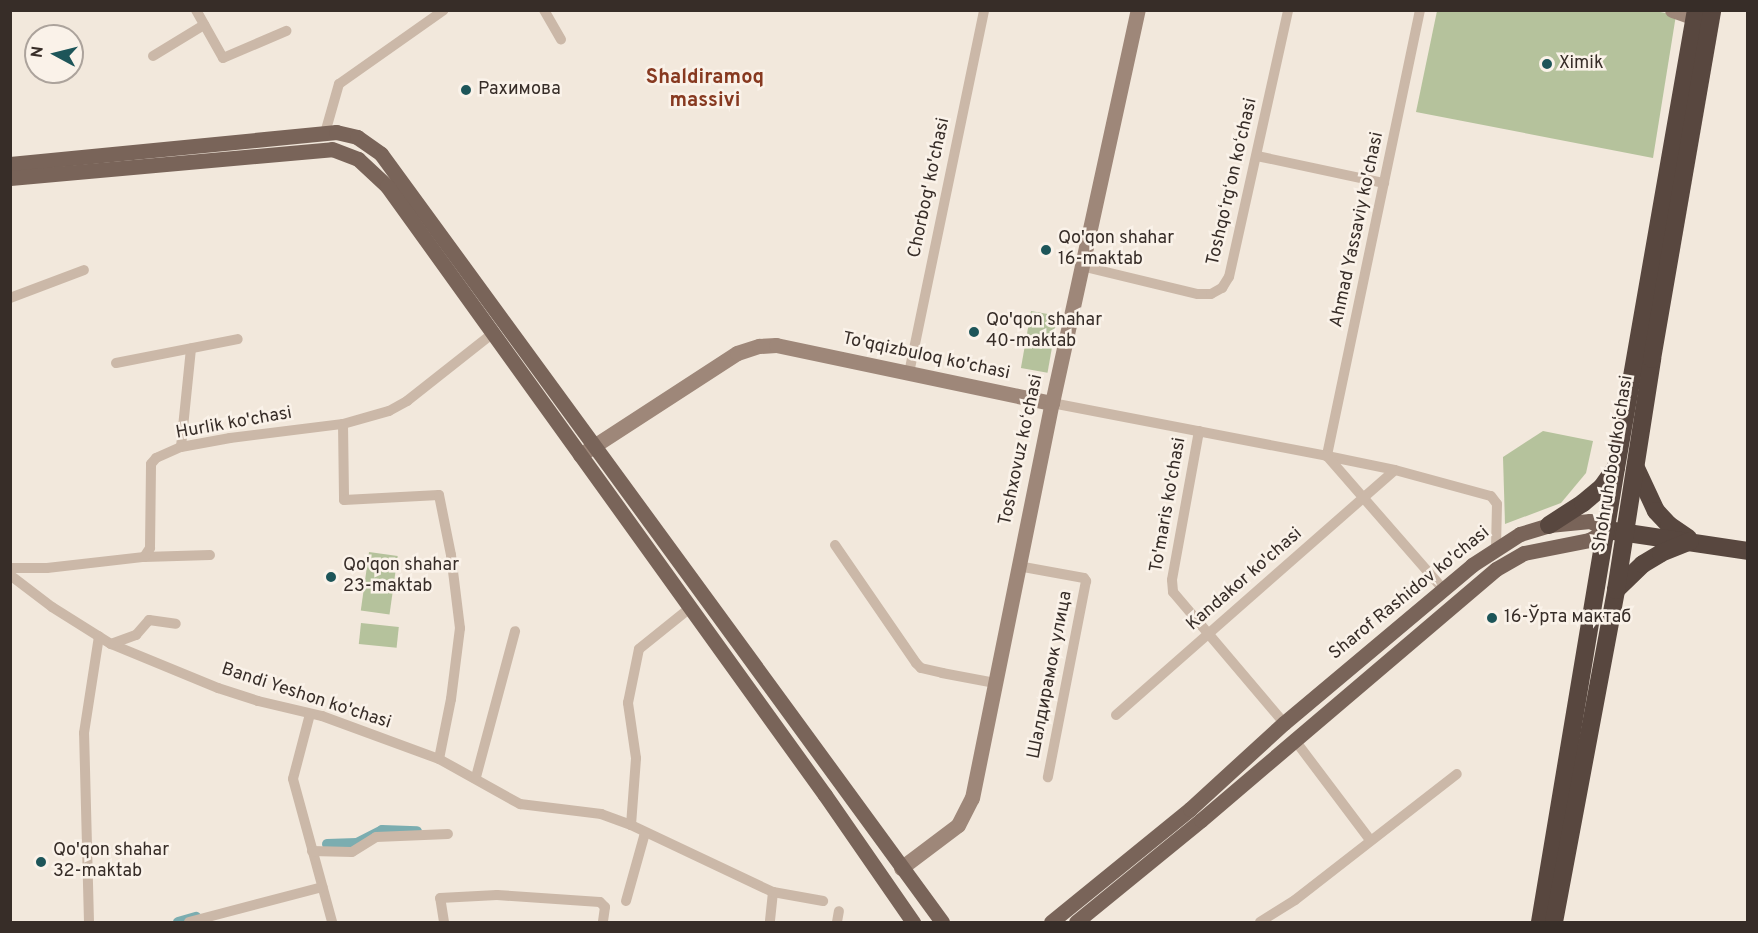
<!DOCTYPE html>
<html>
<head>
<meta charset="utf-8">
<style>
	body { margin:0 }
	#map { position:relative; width:1758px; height:933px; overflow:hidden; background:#f2e8dc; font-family:Overpass,sans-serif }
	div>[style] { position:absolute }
	.green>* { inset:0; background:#b5c29c; transform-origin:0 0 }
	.canal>* { height:10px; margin:-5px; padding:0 5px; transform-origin:5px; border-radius:5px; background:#7badb0 }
	.street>* { height:10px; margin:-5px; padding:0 5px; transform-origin:5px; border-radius:5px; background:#cbb8a8 }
	.secondary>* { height:15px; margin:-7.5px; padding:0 7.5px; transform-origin:7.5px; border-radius:7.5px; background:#9e8779 }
	.primary>* { height:15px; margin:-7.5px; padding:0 7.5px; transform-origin:7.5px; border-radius:7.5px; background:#796459 }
	.highway>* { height:18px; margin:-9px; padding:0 9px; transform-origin:9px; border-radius:9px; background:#58473f }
	.dots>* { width:16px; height:16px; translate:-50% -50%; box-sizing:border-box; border:3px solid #faf2e9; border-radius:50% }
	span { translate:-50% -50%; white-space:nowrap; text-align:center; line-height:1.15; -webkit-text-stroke:5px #faf2e9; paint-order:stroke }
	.poi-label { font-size:18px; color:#372d28 }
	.left { translate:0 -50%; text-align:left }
	.street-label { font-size:18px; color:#372d28 }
	.neighbourhood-label { font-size:20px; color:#873920; font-weight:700 }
	.frame { position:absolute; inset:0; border:12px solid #372d28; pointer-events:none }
	.north { position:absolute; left:24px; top:24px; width:60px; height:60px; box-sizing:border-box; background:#faf2e9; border:2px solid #aca39c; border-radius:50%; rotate:277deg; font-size:16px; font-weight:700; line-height:24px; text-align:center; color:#372d28 }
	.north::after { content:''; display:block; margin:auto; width:21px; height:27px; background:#1d5559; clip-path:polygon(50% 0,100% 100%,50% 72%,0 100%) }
</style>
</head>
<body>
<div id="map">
	<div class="green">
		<div style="clip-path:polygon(1650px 10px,1676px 15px,1653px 158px,1416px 112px,1437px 11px)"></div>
		<div style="left:1031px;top:311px;width:27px;height:58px;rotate:10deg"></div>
		<div style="clip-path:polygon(1543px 431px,1593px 441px,1586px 473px,1561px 503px,1505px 524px,1503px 457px)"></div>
		<div style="left:369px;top:552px;width:29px;height:59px;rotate:8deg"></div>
		<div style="left:361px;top:623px;width:38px;height:21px;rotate:6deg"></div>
	</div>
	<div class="canal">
		<div style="left:327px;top:844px;width:30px;rotate:-2deg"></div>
		<div style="left:357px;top:843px;width:28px;rotate:-27deg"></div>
		<div style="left:382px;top:830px;width:35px;rotate:2deg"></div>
		<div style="left:178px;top:922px;width:19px;rotate:-16deg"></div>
	</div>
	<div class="street">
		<div style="left:196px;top:10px;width:55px;rotate:60.6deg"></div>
		<div style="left:223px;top:58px;width:69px;rotate:-23.2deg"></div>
		<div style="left:544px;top:10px;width:34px;rotate:60deg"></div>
		<div style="left:1420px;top:10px;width:456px;rotate:101.8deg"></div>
		<div style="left:1327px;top:456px;width:69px;rotate:11.6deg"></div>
		<div style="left:1395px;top:470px;width:99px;rotate:15.2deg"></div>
		<div style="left:1491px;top:496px;width:10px;rotate:53deg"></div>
		<div style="left:1497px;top:504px;width:44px;rotate:91.3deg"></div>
		<div style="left:153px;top:56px;width:60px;rotate:-31.3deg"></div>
		<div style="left:325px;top:133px;width:51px;rotate:-74.1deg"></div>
		<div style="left:339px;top:84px;width:128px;rotate:-35.2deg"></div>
		<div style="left:1257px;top:156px;width:130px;rotate:12deg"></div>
		<div style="left:1081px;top:266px;width:120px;rotate:13.5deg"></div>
		<div style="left:1198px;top:294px;width:13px"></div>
		<div style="left:1211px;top:294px;width:13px;rotate:-29deg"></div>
		<div style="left:1222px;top:288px;width:13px;rotate:-58deg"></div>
		<div style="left:1229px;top:277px;width:273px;rotate:-77.5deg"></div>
		<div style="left:10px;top:298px;width:79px;rotate:-20.7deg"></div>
		<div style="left:116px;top:363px;width:124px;rotate:-11.1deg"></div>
		<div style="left:909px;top:373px;width:371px;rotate:-78.3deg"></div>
		<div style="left:1052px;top:403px;width:280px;rotate:10.9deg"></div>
		<div style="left:1327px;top:456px;width:176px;rotate:48.9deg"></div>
		<div style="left:343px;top:424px;width:76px;rotate:89.2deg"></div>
		<div style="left:344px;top:500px;width:95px;rotate:-3deg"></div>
		<div style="left:439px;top:495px;width:61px;rotate:78.7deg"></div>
		<div style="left:451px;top:555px;width:74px;rotate:83deg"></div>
		<div style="left:460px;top:628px;width:72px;rotate:97.2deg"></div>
		<div style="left:451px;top:699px;width:61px;rotate:101.3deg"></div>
		<div style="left:1199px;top:431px;width:151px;rotate:100.3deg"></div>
		<div style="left:1172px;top:580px;width:12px;rotate:85deg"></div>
		<div style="left:1173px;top:592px;width:172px;rotate:49.7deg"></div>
		<div style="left:181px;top:447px;width:99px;rotate:-84.2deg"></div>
		<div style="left:835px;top:545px;width:143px;rotate:55.5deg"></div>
		<div style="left:916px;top:663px;width:7px;rotate:45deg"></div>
		<div style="left:921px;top:668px;width:22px;rotate:13deg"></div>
		<div style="left:942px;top:673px;width:54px;rotate:10.7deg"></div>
		<div style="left:144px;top:557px;width:66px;rotate:-1.7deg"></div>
		<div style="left:1018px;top:566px;width:67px;rotate:10.3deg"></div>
		<div style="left:1084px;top:578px;width:4px;rotate:56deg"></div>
		<div style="left:1086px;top:581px;width:200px;rotate:101deg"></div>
		<div style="left:10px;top:568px;width:37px"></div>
		<div style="left:47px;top:568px;width:98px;rotate:-6.5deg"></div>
		<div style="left:144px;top:557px;width:11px;rotate:-56deg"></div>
		<div style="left:150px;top:548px;width:84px;rotate:-89.3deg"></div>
		<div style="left:151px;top:464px;width:8px;rotate:-50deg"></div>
		<div style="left:156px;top:458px;width:27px;rotate:-24deg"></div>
		<div style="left:181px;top:447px;width:50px;rotate:-10.4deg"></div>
		<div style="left:230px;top:438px;width:114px;rotate:-7.1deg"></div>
		<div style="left:343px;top:424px;width:48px;rotate:-15.8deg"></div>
		<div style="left:389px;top:411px;width:21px;rotate:-29deg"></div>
		<div style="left:407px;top:401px;width:110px;rotate:-38.3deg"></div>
		<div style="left:10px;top:575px;width:53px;rotate:37.3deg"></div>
		<div style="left:52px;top:607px;width:70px;rotate:32.1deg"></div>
		<div style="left:111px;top:644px;width:116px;rotate:22.4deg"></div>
		<div style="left:218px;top:688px;width:42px;rotate:18deg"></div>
		<div style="left:258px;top:701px;width:66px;rotate:13.2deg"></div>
		<div style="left:322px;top:716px;width:125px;rotate:20.2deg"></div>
		<div style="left:439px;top:759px;width:93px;rotate:29.1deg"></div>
		<div style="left:520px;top:804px;width:82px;rotate:7deg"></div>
		<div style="left:601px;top:814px;width:32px;rotate:20deg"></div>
		<div style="left:631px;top:825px;width:157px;rotate:25.3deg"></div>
		<div style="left:773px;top:892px;width:30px;rotate:96deg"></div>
		<div style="left:111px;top:644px;width:27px;rotate:-20deg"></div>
		<div style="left:136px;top:635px;width:20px;rotate:-49deg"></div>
		<div style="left:149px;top:620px;width:27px;rotate:8deg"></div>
		<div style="left:310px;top:714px;width:67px;rotate:104.7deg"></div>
		<div style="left:293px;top:779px;width:148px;rotate:74.7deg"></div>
		<div style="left:1116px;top:715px;width:371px;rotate:-41.3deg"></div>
		<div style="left:1294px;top:739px;width:126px;rotate:53deg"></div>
		<div style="left:476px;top:777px;width:151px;rotate:-75deg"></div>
		<div style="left:631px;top:825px;width:67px;rotate:-85.7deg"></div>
		<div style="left:636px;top:758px;width:56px;rotate:-98.3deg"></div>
		<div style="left:628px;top:703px;width:55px;rotate:-78.5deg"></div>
		<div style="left:639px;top:649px;width:65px;rotate:-38.8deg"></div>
		<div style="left:312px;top:851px;width:40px;rotate:1.4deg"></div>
		<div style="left:352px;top:852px;width:28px;rotate:-32deg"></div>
		<div style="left:376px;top:837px;width:72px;rotate:-2.4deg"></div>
		<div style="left:773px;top:892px;width:51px;rotate:10.2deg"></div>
		<div style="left:626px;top:901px;width:71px;rotate:-74.4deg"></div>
		<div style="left:89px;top:922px;width:189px;rotate:-91.5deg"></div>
		<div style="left:84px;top:733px;width:98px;rotate:-81.2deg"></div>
		<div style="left:189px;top:922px;width:138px;rotate:-14.7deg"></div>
		<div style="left:444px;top:922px;width:24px;rotate:-99deg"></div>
		<div style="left:440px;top:898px;width:57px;rotate:-3deg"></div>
		<div style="left:497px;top:895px;width:103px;rotate:3.9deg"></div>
		<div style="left:600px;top:902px;width:7px;rotate:45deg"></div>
		<div style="left:605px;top:907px;width:15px;rotate:98deg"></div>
		<div style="left:837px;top:922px;width:11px;rotate:-80deg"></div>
		<div style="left:1260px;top:922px;width:41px;rotate:-32.2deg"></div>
		<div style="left:1295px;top:900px;width:205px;rotate:-37.9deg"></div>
	</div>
	<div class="secondary">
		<div style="left:1672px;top:10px;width:34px;rotate:19deg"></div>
		<div style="left:580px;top:455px;width:187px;rotate:-33deg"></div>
		<div style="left:737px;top:353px;width:23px;rotate:-18deg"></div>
		<div style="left:759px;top:346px;width:17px;rotate:-3deg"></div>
		<div style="left:776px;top:345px;width:282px;rotate:11.9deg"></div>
		<div style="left:901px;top:868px;width:71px;rotate:-37deg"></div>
		<div style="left:958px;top:825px;width:30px;rotate:-63deg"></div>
		<div style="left:972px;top:798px;width:403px;rotate:-78.6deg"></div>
		<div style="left:1052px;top:403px;width:402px;rotate:-77.7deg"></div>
	</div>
	<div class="primary">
		<div style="left:10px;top:164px;width:328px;rotate:-5.6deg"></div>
		<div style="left:336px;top:132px;width:22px;rotate:13deg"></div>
		<div style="left:357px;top:137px;width:29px;rotate:35deg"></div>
		<div style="left:381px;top:154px;width:951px;rotate:53.85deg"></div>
		<div style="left:10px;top:178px;width:323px;rotate:-5.1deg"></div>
		<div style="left:332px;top:149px;width:28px;rotate:21deg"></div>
		<div style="left:358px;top:159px;width:40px;rotate:43deg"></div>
		<div style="left:387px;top:186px;width:750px;rotate:54.28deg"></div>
		<div style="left:825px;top:795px;width:155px;rotate:55.3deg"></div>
		<div style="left:1051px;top:922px;width:179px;rotate:-39.1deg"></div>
		<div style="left:1190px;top:809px;width:127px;rotate:-42.5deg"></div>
		<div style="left:1284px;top:723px;width:246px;rotate:-40deg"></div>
		<div style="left:1472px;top:565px;width:57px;rotate:-32.9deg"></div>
		<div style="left:1520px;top:534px;width:30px;rotate:-17deg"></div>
		<div style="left:1549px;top:525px;width:41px;rotate:-5.6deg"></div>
		<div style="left:1590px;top:521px;width:19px;rotate:28deg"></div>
		<div style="left:1076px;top:922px;width:161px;rotate:-39.2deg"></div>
		<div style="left:1201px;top:820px;width:387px;rotate:-40.4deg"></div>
		<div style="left:1496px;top:569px;width:32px;rotate:-30deg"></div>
		<div style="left:1524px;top:553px;width:66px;rotate:-11.3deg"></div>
		<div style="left:1589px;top:540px;width:21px;rotate:-29deg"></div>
	</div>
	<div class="highway">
		<div style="left:1636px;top:468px;width:47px;rotate:65.1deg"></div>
		<div style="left:1656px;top:511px;width:19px;rotate:47deg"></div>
		<div style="left:1669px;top:525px;width:23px;rotate:34deg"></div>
		<div style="left:1549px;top:525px;width:40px;rotate:-32.9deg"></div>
		<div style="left:1583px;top:503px;width:25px;rotate:-40deg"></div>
		<div style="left:1602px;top:487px;width:21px;rotate:-55deg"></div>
		<div style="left:1614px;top:531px;width:135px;rotate:8.5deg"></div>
		<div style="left:1616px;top:590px;width:37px;rotate:-44deg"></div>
		<div style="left:1643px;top:564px;width:21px;rotate:-31deg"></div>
		<div style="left:1661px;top:553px;width:31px;rotate:-22deg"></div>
		<div style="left:1540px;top:922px;width:460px;rotate:-80.5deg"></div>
		<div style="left:1616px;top:468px;width:465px;rotate:-80.1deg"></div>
		<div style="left:1554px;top:922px;width:338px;rotate:-79.4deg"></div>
		<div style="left:1616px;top:590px;width:234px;rotate:-81.1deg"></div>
		<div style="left:1652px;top:359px;width:354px;rotate:-80.2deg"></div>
	</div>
	<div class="dots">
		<div style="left:1547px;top:64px;background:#1d5559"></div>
		<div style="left:466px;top:90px;background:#1d5559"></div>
		<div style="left:1046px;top:250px;background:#1d5559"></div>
		<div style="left:974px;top:332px;background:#1d5559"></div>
		<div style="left:331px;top:577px;background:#1d5559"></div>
		<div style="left:1492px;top:618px;background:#1d5559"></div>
		<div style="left:41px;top:862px;background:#1d5559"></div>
	</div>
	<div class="poi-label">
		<span class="left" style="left:1559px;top:64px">Ximik</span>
		<span class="left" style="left:478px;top:90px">Рахимова</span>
		<span class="left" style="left:1058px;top:250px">Qo'qon shahar<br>16-maktab</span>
		<span class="left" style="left:986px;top:332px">Qo'qon shahar<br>40-maktab</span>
		<span class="left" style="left:343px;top:577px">Qo'qon shahar<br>23-maktab</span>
		<span class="left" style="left:1504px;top:618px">16-Ўрта мактаб</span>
		<span class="left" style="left:53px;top:862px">Qo'qon shahar<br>32-maktab</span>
	</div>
	<div class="street-label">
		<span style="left:1233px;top:182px;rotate:-77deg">Toshqoʻrgʻon koʻchasi</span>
		<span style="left:930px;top:188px;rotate:-78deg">Chorbog' ko'chasi</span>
		<span style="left:1358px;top:230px;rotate:-78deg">Ahmad Yassaviy ko'chasi</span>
		<span style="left:926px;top:357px;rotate:12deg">To'qqizbuloq ko'chasi</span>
		<span style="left:234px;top:424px;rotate:-10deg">Hurlik ko'chasi</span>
		<span style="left:1022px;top:450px;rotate:-78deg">Toshxovuz koʻchasi</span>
		<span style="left:1614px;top:464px;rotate:-81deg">Shohruhobod koʻchasi</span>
		<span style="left:1169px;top:505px;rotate:-80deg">To'maris ko'chasi</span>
		<span style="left:1245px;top:580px;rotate:-41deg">Kandakor ko'chasi</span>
		<span style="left:1410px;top:594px;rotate:-39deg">Sharof Rashidov ko'chasi</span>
		<span style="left:1051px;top:675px;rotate:-79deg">Шалдирамок улица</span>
		<span style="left:306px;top:697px;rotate:18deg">Bandi Yeshon ko'chasi</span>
	</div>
	<div class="neighbourhood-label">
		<span style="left:705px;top:90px">Shaldiramoq<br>massivi</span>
	</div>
	<div class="frame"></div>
	<div class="north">N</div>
</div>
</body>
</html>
